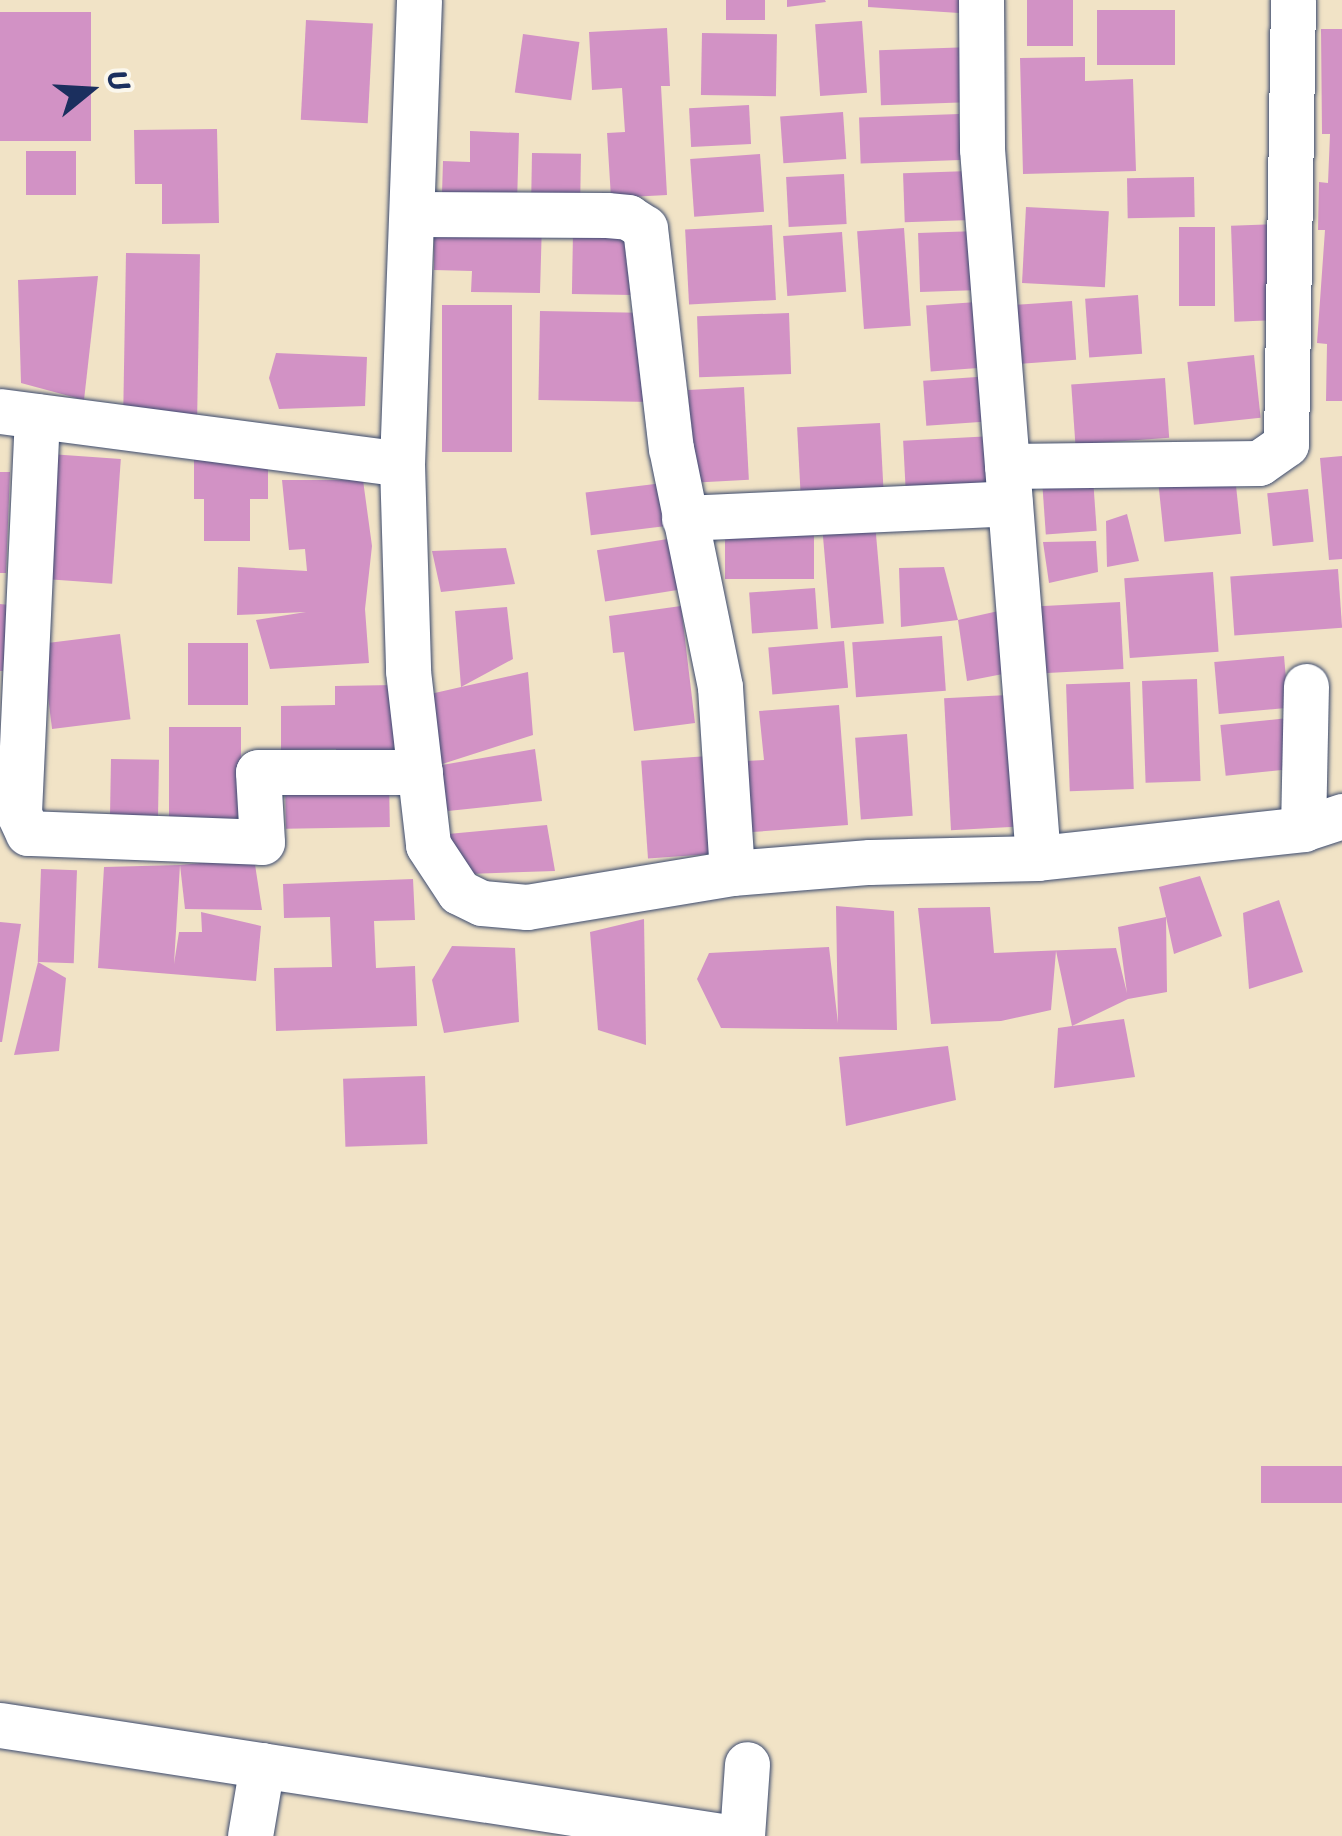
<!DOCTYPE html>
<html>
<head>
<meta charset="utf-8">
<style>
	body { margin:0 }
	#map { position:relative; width:1342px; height:1836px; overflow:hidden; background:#f1e3c6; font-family:Sriracha,sans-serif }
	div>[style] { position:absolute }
	.building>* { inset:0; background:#d292c5; transform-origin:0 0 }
	.roads { filter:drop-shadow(0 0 2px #3b4a6e) drop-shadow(0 0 2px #3b4a6e) }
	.minor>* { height:45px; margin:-22.5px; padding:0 22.5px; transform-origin:22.5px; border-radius:22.5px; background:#fff }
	span { translate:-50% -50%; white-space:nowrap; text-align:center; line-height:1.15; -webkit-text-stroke:10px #fbf7ec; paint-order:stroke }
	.north { position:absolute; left:40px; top:40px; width:100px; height:100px; -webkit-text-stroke:8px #fbf7ec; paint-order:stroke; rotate:72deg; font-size:28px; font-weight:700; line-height:40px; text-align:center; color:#1b2f5e }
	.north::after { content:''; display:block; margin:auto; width:35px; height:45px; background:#1b2f5e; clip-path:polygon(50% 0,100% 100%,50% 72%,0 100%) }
</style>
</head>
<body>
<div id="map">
	<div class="building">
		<div style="left:726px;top:0;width:39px;height:20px"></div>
		<div style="clip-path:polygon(787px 0,825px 0,826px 2px,787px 7px)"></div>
		<div style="clip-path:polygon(868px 0,960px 0,959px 13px,868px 7px)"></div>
		<div style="left:1027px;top:0;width:46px;height:46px"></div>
		<div style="left:1097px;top:10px;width:78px;height:55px"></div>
		<div style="left:0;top:12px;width:91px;height:129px"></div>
		<div style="left:306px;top:20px;width:67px;height:100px;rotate:3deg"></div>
		<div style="left:862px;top:21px;width:72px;height:47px;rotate:86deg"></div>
		<div style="clip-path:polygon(667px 28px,670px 86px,661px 86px,667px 195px,611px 198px,607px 133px,625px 132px,622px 88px,592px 90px,589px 32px)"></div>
		<div style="clip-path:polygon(1321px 29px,1342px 29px,1342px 401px,1326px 401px,1327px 344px,1317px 343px,1325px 230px,1318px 230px,1319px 182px,1328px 183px,1330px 134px,1322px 134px)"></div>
		<div style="left:702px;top:33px;width:75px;height:62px;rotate:1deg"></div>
		<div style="left:523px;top:34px;width:57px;height:59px;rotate:8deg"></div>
		<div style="left:972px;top:47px;width:55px;height:93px;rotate:88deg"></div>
		<div style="clip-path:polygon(1085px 57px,1085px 81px,1133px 79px,1136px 171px,1023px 174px,1020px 58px)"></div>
		<div style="left:749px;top:105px;width:39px;height:60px;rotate:87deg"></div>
		<div style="left:843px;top:112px;width:47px;height:63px;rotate:86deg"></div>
		<div style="left:959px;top:114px;width:46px;height:100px;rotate:88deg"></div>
		<div style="clip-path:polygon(217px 129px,219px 223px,162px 224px,162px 184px,135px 184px,134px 130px)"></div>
		<div style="clip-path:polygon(470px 131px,519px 133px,517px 204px,442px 193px,443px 161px,470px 162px)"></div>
		<div style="left:26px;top:151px;width:50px;height:44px"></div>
		<div style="left:532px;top:153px;width:49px;height:42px;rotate:1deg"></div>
		<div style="left:760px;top:154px;width:58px;height:70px;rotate:86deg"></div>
		<div style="left:970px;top:171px;width:49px;height:67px;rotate:88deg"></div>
		<div style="left:844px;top:174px;width:50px;height:58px;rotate:87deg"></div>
		<div style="left:1194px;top:177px;width:40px;height:67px;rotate:89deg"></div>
		<div style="left:1026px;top:207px;width:83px;height:76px;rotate:3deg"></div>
		<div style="clip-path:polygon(542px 222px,540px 293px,471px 292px,472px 271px,434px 270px,434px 224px)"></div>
		<div style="left:1280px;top:224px;width:96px;height:49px;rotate:88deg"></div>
		<div style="left:772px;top:225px;width:75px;height:87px;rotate:87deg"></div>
		<div style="left:1179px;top:227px;width:36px;height:79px"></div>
		<div style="left:904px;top:228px;width:98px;height:47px;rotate:86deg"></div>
		<div style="left:978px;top:231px;width:59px;height:60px;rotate:88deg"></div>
		<div style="left:573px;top:232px;width:60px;height:62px;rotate:1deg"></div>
		<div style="left:842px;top:232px;width:60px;height:59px;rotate:86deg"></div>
		<div style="left:126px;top:253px;width:74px;height:164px;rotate:1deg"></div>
		<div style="clip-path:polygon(98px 276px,84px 400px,21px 383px,18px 280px)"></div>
		<div style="left:1138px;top:295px;width:59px;height:53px;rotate:86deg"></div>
		<div style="left:1072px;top:301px;width:59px;height:55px;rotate:86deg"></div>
		<div style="left:977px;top:302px;width:66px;height:51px;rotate:86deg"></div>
		<div style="left:512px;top:305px;width:147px;height:70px;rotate:90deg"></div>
		<div style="left:540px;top:311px;width:113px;height:89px;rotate:1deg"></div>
		<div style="left:789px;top:313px;width:61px;height:92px;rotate:88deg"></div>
		<div style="clip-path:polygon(276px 353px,367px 357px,365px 406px,279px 409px,269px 378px)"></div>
		<div style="left:1254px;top:355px;width:63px;height:67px;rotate:84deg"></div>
		<div style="left:991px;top:376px;width:45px;height:68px;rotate:86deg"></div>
		<div style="left:1165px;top:378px;width:60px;height:94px;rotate:86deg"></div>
		<div style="left:744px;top:387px;width:93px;height:56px;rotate:87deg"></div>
		<div style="left:880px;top:423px;width:78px;height:83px;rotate:87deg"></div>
		<div style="left:993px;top:436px;width:57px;height:90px;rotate:87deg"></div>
		<div style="left:50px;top:454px;width:71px;height:125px;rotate:4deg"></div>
		<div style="clip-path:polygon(194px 455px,268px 455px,268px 499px,250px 499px,250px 541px,204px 541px,204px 499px,194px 499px)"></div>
		<div style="clip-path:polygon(1342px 456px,1342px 559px,1329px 560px,1320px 458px)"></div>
		<div style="clip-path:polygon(0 472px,10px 472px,6px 573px,0 573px)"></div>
		<div style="left:1235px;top:476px;width:58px;height:77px;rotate:84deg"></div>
		<div style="left:1093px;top:478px;width:53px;height:51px;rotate:86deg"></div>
		<div style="clip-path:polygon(282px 480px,363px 480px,372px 546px,365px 609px,369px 663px,270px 669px,256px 620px,306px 612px,237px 615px,238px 567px,307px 571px,305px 549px,289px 550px)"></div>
		<div style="left:663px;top:483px;width:43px;height:78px;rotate:83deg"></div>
		<div style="left:1308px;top:489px;width:53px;height:41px;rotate:84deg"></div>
		<div style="clip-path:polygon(1127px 514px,1139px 561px,1107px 567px,1106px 521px)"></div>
		<div style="left:725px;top:522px;width:89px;height:57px"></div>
		<div style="left:875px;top:523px;width:101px;height:53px;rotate:85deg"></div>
		<div style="left:674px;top:538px;width:52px;height:78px;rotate:81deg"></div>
		<div style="clip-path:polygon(1096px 541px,1098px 572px,1049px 583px,1043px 542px)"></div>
		<div style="clip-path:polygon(506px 548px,515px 584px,441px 592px,432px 551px)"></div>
		<div style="clip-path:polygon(944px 567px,958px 620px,901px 627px,899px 568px)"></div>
		<div style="left:1338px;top:569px;width:59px;height:108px;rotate:86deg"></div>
		<div style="left:1213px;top:572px;width:80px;height:89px;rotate:86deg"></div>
		<div style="left:815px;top:588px;width:41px;height:66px;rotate:86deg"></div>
		<div style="left:1120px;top:602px;width:67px;height:81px;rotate:87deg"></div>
		<div style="clip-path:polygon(0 604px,9px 605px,3px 671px,0 671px)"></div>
		<div style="clip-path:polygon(681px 606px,695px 723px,634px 731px,624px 652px,613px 653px,609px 616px)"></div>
		<div style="clip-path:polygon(507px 607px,513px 659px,461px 687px,528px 672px,533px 735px,436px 766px,426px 695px,461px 687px,455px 611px)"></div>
		<div style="clip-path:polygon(1003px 610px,1008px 673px,967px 681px,958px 620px)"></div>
		<div style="left:120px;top:634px;width:86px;height:79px;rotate:83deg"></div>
		<div style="left:942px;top:636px;width:55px;height:90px;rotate:86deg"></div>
		<div style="left:844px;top:641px;width:47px;height:76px;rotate:85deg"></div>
		<div style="left:248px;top:643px;width:62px;height:60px;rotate:90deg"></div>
		<div style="left:1284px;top:656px;width:52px;height:70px;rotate:85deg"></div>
		<div style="left:1197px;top:679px;width:102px;height:55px;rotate:88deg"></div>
		<div style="left:1130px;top:682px;width:107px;height:64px;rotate:88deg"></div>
		<div style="clip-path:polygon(394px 685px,394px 767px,336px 767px,336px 749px,281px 750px,281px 706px,335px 705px,335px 686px)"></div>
		<div style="left:1008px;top:695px;width:132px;height:64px;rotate:87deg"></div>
		<div style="clip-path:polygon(839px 705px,848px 825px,752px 832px,746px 761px,764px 760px,759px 711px)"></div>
		<div style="left:1288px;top:718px;width:51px;height:68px;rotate:84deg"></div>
		<div style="left:169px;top:727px;width:72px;height:96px"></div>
		<div style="left:907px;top:734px;width:82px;height:52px;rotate:86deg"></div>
		<div style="clip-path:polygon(535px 749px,542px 801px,448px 811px,436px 766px)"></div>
		<div style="left:708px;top:756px;width:98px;height:67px;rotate:86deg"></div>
		<div style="left:111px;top:759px;width:48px;height:64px;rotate:1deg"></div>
		<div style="left:389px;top:779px;width:48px;height:104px;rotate:89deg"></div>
		<div style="clip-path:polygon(547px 825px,555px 871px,468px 874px,448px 834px)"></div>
		<div style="clip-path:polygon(254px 858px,262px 910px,185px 909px,180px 865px)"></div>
		<div style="clip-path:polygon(180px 865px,174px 964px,179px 932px,202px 932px,201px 912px,261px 926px,256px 981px,98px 968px,104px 867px)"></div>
		<div style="left:41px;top:869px;width:36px;height:93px;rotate:2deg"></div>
		<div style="clip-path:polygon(1200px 876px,1222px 936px,1174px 954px,1166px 917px,1167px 992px,1128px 999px,1072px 1026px,1124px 1019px,1135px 1077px,1054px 1088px,1058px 1028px,1072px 1026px,1056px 951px,1051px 1010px,1001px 1021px,931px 1024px,918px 908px,990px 907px,994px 953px,1116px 948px,1127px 993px,1118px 927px,1166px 917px,1159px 887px)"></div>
		<div style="clip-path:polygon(413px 879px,415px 920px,374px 921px,376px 968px,415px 966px,417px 1026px,276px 1031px,274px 968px,332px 967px,330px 917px,284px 918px,283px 884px)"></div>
		<div style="clip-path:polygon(1279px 900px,1303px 972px,1249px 989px,1243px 913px)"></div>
		<div style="clip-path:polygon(836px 906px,894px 911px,897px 1030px,721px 1028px,697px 979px,709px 953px,829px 947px,838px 1023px)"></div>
		<div style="clip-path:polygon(644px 919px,646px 1045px,598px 1030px,590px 932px)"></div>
		<div style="clip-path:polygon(0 922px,21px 924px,2px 1042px,0 1042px)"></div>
		<div style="clip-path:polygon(452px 946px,515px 948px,519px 1022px,444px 1033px,432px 980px)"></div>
		<div style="clip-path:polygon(38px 962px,66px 978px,59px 1051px,14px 1055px)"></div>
		<div style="clip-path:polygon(948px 1046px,956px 1100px,846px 1126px,839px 1057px)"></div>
		<div style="left:425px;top:1076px;width:68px;height:82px;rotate:88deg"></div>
		<div style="left:1342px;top:1466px;width:37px;height:81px;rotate:90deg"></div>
	</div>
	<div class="roads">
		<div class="minor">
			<div style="left:981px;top:0;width:149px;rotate:89.6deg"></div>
			<div style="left:982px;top:149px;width:711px;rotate:85.48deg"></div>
			<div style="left:414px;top:214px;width:193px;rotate:0.3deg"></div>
			<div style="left:607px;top:215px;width:21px;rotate:5deg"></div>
			<div style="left:628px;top:217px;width:20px;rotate:33deg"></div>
			<div style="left:645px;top:228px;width:222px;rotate:83.3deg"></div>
			<div style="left:671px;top:448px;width:244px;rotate:78.4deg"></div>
			<div style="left:720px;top:687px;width:186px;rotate:86.3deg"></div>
			<div style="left:0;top:411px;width:405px;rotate:7.5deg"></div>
			<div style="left:402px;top:464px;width:207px;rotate:88.3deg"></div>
			<div style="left:408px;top:671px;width:175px;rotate:83.4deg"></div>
			<div style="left:428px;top:845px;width:56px;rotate:56.6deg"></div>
			<div style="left:459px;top:892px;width:25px;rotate:26deg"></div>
			<div style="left:482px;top:903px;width:45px;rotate:5.1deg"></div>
			<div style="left:527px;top:907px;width:208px;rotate:-9.4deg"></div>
			<div style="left:732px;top:873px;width:138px;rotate:-4.6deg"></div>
			<div style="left:870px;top:862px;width:168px;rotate:-1.4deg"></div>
			<div style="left:1038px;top:858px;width:267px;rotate:-6.2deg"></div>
			<div style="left:1303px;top:829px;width:41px;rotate:-18.4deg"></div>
			<div style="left:37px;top:416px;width:398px;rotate:92.6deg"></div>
			<div style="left:19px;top:814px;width:21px;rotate:65deg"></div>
			<div style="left:28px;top:833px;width:234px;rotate:2.2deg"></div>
			<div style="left:262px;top:842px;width:70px;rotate:-93.3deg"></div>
			<div style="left:258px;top:772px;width:162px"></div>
			<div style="left:402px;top:464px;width:464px;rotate:-87.9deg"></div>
			<div style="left:1007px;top:466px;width:252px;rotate:-0.7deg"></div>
			<div style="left:1259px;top:463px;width:33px;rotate:-35deg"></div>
			<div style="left:1286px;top:444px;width:444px;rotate:-89.1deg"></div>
			<div style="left:684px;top:518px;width:326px;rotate:-2.6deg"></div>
			<div style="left:1303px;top:829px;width:143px;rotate:-88.8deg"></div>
			<div style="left:0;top:1725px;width:730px;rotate:8.74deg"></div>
			<div style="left:250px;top:1836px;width:72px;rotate:-80.4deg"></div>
			<div style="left:742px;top:1836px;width:72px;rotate:-86deg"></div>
		</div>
	</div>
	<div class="north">U</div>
</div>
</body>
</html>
